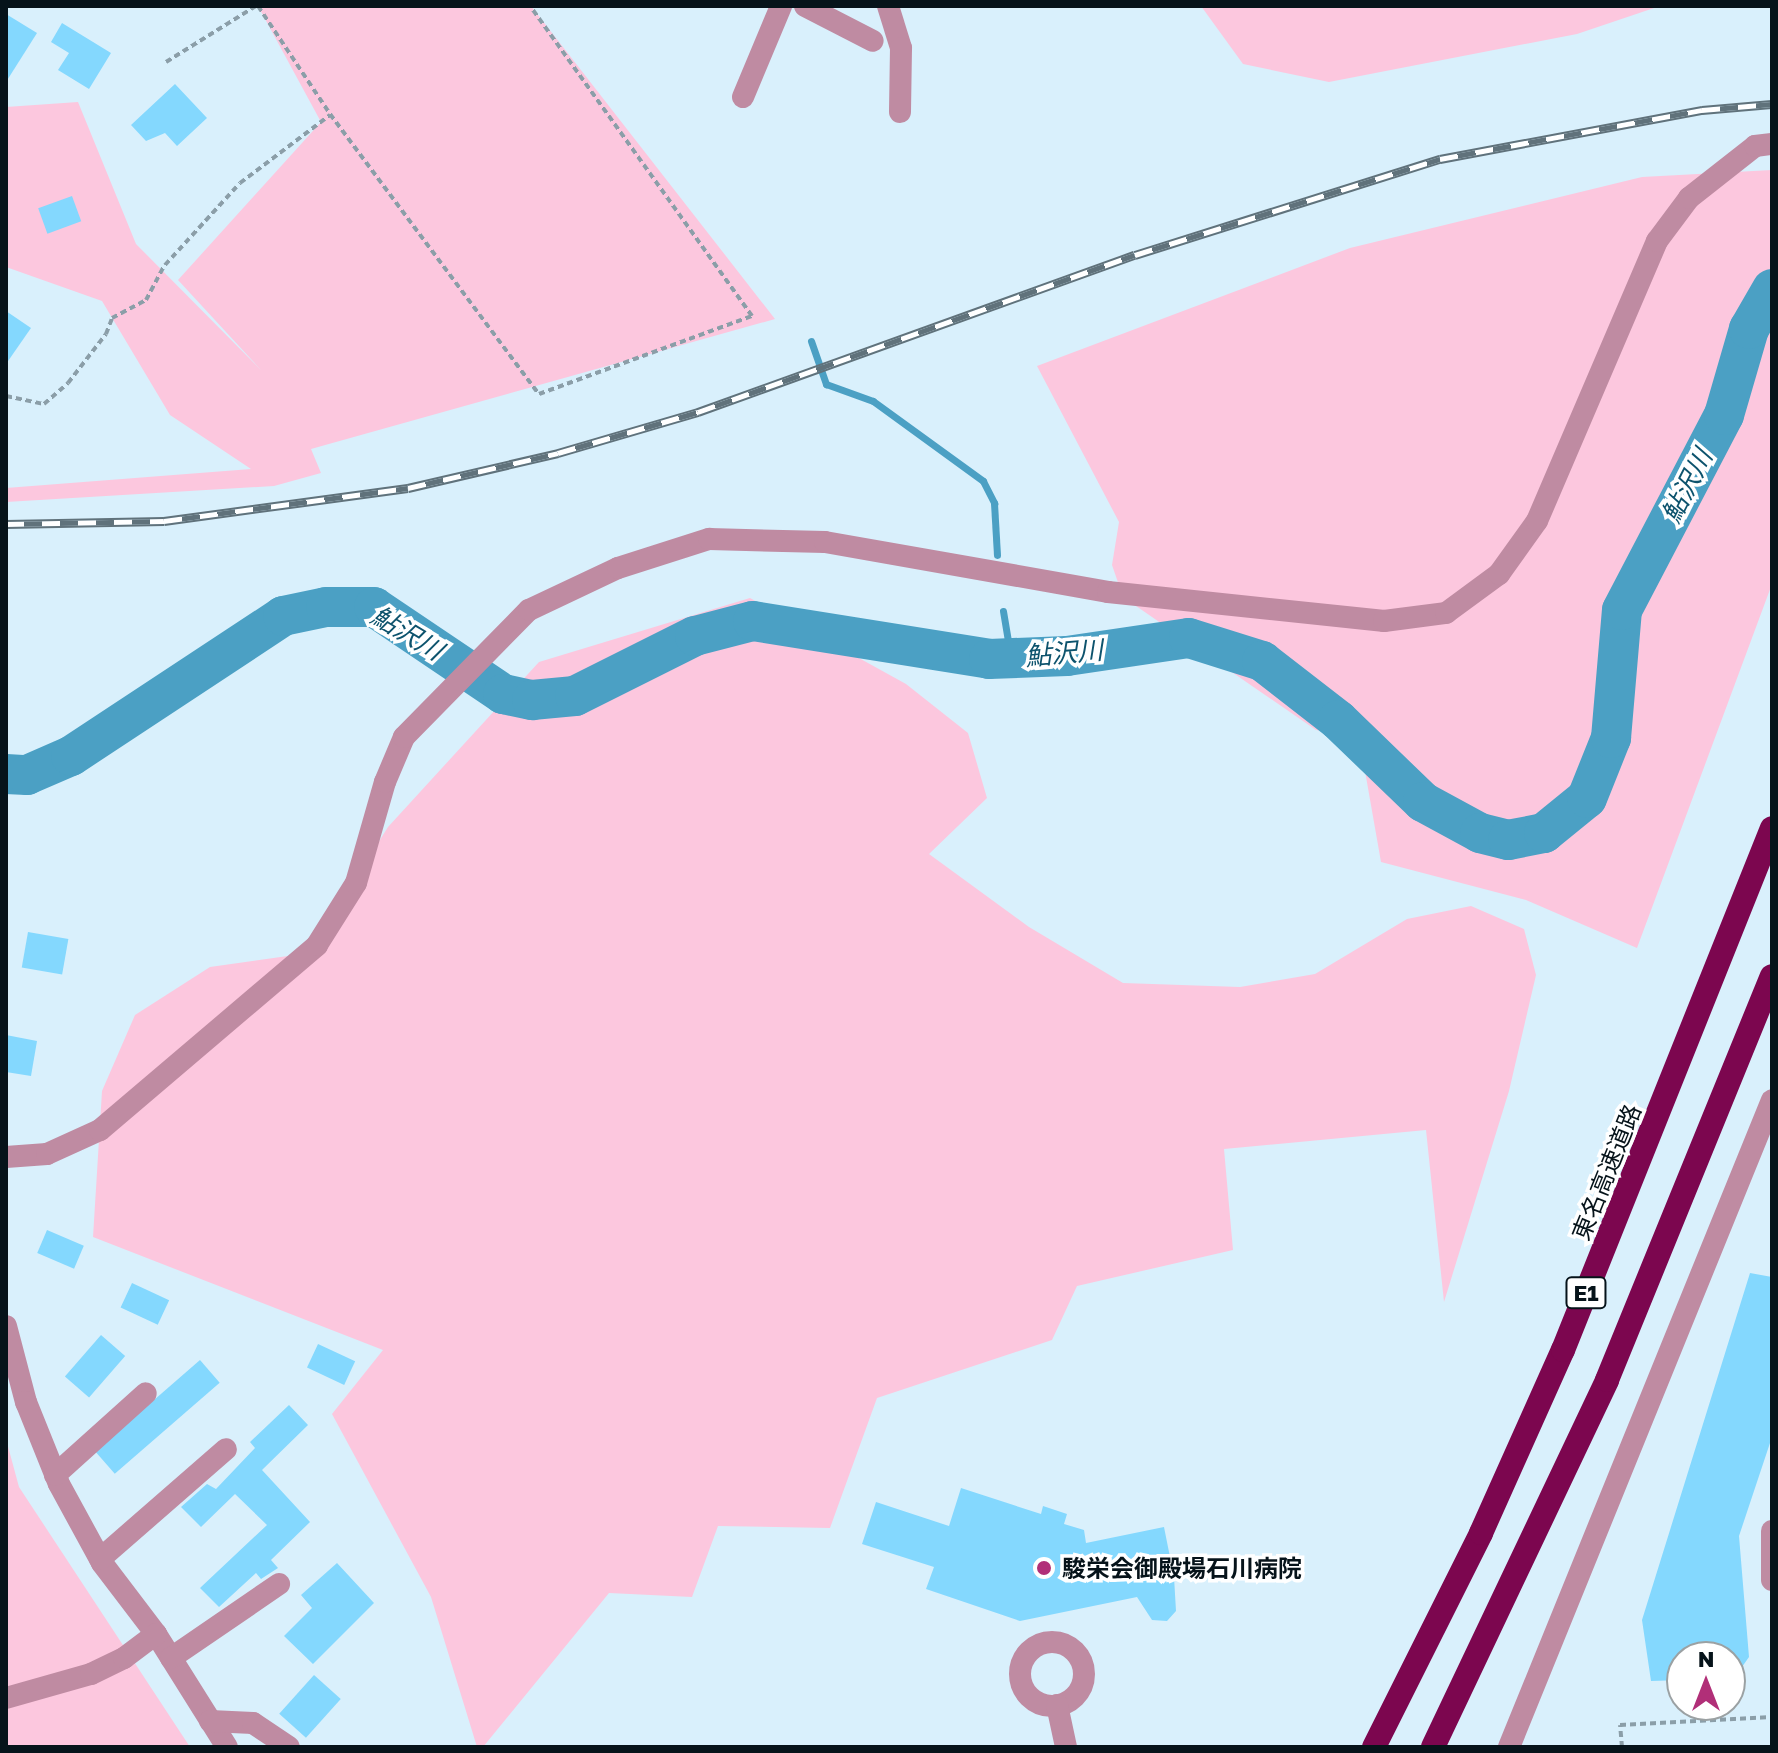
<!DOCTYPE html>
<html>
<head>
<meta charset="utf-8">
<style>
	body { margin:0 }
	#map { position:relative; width:1778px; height:1753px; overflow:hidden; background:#d9f0fc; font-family:"Golos Text","Noto Sans JP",sans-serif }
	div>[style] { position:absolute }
	.green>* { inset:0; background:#fcc7de }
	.stream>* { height:7px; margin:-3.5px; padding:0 3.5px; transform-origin:3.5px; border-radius:3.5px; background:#4ba0c4 }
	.river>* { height:40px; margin:-20px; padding:0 20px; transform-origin:20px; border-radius:20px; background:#4ba0c4 }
	.building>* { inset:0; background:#84d8fe; transform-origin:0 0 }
	.path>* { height:4px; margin-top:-2px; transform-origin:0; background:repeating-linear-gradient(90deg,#8b9ea8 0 6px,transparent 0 10px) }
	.minor>* { height:22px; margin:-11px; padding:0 11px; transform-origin:11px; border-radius:11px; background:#bf8ba2 }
	.minor>.ring { margin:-11px; padding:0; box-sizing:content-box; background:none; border:22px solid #bf8ba2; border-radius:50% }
	.highway>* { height:24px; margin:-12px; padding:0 12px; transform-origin:12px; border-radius:12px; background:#7c064f }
	.rail>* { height:9px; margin-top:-4.5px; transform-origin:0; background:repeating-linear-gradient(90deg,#fff 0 18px,#60727b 0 36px); box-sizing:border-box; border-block:2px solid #60727b }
	.dots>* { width:22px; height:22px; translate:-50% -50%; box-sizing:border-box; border:4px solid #fff; border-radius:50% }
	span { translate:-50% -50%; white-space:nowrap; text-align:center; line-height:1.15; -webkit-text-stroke:7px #fff; paint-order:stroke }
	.shield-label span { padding:2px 6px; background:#fff; border:2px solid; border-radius:6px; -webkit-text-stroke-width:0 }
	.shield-label { font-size:22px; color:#06131a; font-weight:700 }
	.street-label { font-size:24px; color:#06131a }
	.poi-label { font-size:24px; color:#06131a; font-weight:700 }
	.left { translate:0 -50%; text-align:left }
	.water-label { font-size:26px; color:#0d536d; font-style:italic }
	.frame { position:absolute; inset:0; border:8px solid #06131a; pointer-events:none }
	.north { position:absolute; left:1666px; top:1641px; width:80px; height:80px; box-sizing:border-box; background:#fff; border:2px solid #9ba1a3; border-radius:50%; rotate:0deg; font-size:22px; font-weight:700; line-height:32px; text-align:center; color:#06131a }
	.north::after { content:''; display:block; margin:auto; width:28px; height:36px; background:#b12f78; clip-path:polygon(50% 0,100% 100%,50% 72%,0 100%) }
</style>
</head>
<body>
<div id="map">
	<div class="green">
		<div style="clip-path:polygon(258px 6px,531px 6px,775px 319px,311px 449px,321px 473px,274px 486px,6px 502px,6px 488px,251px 469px,170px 415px,102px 301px,6px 267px,6px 107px,78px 102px,136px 244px,261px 370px,178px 280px,321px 122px)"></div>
		<div style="clip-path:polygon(1201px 6px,1660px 6px,1577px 34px,1329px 82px,1243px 64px)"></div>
		<div style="clip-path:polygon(1772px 170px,1772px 584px,1637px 948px,1526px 900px,1381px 862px,1359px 737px,1316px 730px,1123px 597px,1112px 565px,1119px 522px,1037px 366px,1350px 248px,1642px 177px)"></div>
		<div style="clip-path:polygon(750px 598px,906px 684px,968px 733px,987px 798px,929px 854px,1029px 927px,1123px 983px,1240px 987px,1315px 974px,1407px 919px,1471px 906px,1524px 929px,1536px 975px,1509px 1091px,1444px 1302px,1426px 1130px,1224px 1149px,1233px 1250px,1077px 1286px,1052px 1340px,877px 1398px,830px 1528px,718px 1526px,692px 1597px,609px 1593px,483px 1747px,477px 1747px,431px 1597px,332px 1414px,383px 1350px,93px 1237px,102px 1091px,135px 1015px,210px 967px,309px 953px,388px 827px,539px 662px)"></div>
		<div style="clip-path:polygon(6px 1439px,19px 1487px,190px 1747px,6px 1747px)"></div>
	</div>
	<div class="stream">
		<div style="left:811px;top:341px;width:46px;rotate:70.8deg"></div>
		<div style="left:826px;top:384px;width:50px;rotate:19.9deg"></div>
		<div style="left:873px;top:401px;width:136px;rotate:36deg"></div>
		<div style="left:983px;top:481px;width:25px;rotate:63deg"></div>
		<div style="left:994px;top:503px;width:52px;rotate:86.7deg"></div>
		<div style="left:1003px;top:611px;width:49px;rotate:80.5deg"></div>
	</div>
	<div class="river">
		<div style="left:6px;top:774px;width:21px;rotate:3deg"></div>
		<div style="left:27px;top:775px;width:48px;rotate:-23.4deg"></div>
		<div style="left:71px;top:756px;width:254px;rotate:-33.4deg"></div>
		<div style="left:283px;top:616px;width:44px;rotate:-11.8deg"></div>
		<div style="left:326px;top:607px;width:48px"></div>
		<div style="left:374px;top:607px;width:156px;rotate:34deg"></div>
		<div style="left:503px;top:694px;width:30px;rotate:12deg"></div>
		<div style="left:532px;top:700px;width:43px;rotate:-5.3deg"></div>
		<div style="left:575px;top:696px;width:134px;rotate:-26.6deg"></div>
		<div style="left:695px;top:636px;width:60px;rotate:-14.5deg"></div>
		<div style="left:753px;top:621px;width:239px;rotate:9.1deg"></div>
		<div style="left:989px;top:659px;width:78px;rotate:-2.2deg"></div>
		<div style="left:1067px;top:656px;width:123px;rotate:-8.4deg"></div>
		<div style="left:1189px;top:638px;width:77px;rotate:17.5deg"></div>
		<div style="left:1262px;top:661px;width:96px;rotate:37.8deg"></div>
		<div style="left:1338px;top:720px;width:118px;rotate:44deg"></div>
		<div style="left:1423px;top:802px;width:65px;rotate:28.5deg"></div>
		<div style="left:1480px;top:833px;width:29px;rotate:14deg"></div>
		<div style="left:1508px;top:840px;width:37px;rotate:-11deg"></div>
		<div style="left:1544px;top:833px;width:55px;rotate:-39.1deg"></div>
		<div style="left:1587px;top:798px;width:65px;rotate:-68.2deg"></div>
		<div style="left:1611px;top:738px;width:128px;rotate:-85.1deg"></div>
		<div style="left:1622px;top:610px;width:220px;rotate:-62.4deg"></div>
		<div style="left:1724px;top:415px;width:90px;rotate:-73.8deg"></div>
		<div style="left:1749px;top:329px;width:46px;rotate:-60.1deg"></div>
	</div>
	<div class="building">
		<div style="clip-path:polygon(6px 14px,37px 33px,6px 82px)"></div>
		<div style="clip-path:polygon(62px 23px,111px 53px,89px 89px,58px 70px,69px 53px,51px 42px)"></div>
		<div style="clip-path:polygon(175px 84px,207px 118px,177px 146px,165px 133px,146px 141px,131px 125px)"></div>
		<div style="left:72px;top:196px;width:27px;height:36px;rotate:70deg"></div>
		<div style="clip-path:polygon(6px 311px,31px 328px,6px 364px)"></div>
		<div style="left:28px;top:932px;width:41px;height:36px;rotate:10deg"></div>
		<div style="clip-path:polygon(6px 1035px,37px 1041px,31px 1076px,6px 1072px)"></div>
		<div style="left:47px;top:1230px;width:40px;height:25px;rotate:23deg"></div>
		<div style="clip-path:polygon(1750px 1273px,1772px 1277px,1772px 1437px,1739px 1536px,1749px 1657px,1730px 1684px,1730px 1657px,1682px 1657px,1682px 1680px,1651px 1681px,1642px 1620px)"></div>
		<div style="left:132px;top:1283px;width:41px;height:27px;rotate:25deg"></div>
		<div style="left:101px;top:1335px;width:32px;height:55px;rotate:41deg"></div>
		<div style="left:318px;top:1344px;width:41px;height:26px;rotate:25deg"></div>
		<div style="left:200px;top:1360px;width:30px;height:139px;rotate:49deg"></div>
		<div style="clip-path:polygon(289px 1405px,308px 1425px,262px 1470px,310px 1522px,271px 1560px,278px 1568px,261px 1579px,256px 1573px,219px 1607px,200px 1588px,267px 1525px,235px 1494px,201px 1527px,181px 1507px,207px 1484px,216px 1489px,255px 1448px,250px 1442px)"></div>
		<div style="clip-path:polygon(961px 1488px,1041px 1514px,1043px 1506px,1067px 1514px,1064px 1524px,1084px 1530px,1086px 1543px,1164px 1527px,1170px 1557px,1178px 1555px,1182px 1575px,1174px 1577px,1176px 1611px,1167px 1621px,1152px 1620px,1137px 1597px,1020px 1621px,926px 1589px,934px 1567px,862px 1544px,876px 1502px,949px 1526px)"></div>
		<div style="clip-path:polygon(337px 1563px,374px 1603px,313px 1664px,284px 1636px,312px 1608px,301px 1595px)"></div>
		<div style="left:314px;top:1675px;width:36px;height:52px;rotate:42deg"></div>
	</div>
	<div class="path">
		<div style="left:258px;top:6px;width:130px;rotate:56.3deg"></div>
		<div style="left:330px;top:114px;width:349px;rotate:53.3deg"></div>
		<div style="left:539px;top:394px;width:227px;rotate:-20.1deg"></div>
		<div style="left:752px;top:316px;width:381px;rotate:-125.6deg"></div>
		<div style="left:166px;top:62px;width:106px;rotate:-31.9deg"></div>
		<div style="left:6px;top:396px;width:39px;rotate:12deg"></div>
		<div style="left:44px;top:404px;width:32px;rotate:-41deg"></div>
		<div style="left:68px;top:383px;width:62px;rotate:-52.2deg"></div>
		<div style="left:106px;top:334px;width:17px;rotate:-69deg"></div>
		<div style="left:112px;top:318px;width:38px;rotate:-28deg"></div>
		<div style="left:146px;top:300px;width:40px;rotate:-62deg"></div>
		<div style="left:165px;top:265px;width:111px;rotate:-47.6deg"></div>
		<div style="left:240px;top:183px;width:113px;rotate:-37.1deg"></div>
		<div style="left:1622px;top:1747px;width:22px;rotate:-95deg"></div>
		<div style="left:1620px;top:1725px;width:152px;rotate:-3deg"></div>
	</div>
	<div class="minor">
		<div style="left:805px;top:6px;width:76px;rotate:27.2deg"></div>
		<div style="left:888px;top:6px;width:44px;rotate:72.8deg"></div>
		<div style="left:901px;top:48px;width:64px;rotate:90.9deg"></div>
		<div style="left:743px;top:97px;width:99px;rotate:-67.3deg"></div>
		<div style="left:6px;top:1157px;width:41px;rotate:-4.2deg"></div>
		<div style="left:47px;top:1154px;width:58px;rotate:-24.4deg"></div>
		<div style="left:100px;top:1130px;width:285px;rotate:-40.4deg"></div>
		<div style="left:317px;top:945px;width:73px;rotate:-57.8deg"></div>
		<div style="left:356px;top:883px;width:105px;rotate:-74deg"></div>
		<div style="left:385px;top:782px;width:49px;rotate:-67.1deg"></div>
		<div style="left:404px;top:737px;width:178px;rotate:-45.5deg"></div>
		<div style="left:529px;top:610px;width:98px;rotate:-25.3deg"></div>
		<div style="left:618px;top:568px;width:96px;rotate:-17.7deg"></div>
		<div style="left:709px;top:539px;width:116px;rotate:1.5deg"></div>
		<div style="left:825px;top:542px;width:287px;rotate:10deg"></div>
		<div style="left:1108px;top:592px;width:278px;rotate:6deg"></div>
		<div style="left:1384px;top:621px;width:63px;rotate:-7.4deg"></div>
		<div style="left:1446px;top:613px;width:66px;rotate:-36.3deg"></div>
		<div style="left:1499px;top:574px;width:65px;rotate:-54.4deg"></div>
		<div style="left:1537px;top:521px;width:305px;rotate:-66.8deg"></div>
		<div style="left:1657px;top:241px;width:54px;rotate:-53.3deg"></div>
		<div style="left:1689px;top:198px;width:84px;rotate:-38.2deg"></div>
		<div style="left:1755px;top:146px;width:17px;rotate:-7deg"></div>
		<div style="left:6px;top:1326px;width:79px;rotate:75.3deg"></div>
		<div style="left:26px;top:1402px;width:88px;rotate:68.1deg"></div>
		<div style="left:59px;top:1484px;width:90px;rotate:61.4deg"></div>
		<div style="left:102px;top:1563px;width:89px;rotate:52.7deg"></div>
		<div style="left:156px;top:1634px;width:133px;rotate:57.9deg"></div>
		<div style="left:55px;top:1475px;width:122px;rotate:-42deg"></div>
		<div style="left:1772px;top:1531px;width:49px;rotate:90deg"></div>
		<div style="left:100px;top:1559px;width:167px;rotate:-41.1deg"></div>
		<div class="ring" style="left:1020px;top:1642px;width:42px;height:42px"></div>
		<div style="left:171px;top:1658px;width:131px;rotate:-34.4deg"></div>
		<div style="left:6px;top:1698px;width:88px;rotate:-15.8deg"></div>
		<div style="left:91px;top:1674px;width:37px;rotate:-26deg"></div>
		<div style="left:124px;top:1658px;width:40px;rotate:-37deg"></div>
		<div style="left:1057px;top:1705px;width:43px;rotate:77.9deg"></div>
		<div style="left:210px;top:1721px;width:43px;rotate:2.7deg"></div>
		<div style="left:253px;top:1723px;width:43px;rotate:33.7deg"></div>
		<div style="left:1509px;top:1747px;width:698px;rotate:-67.88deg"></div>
	</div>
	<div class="highway">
		<div style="left:1374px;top:1747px;width:239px;rotate:-63.4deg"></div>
		<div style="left:1481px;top:1533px;width:201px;rotate:-65.9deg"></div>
		<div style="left:1563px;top:1350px;width:562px;rotate:-68.18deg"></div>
		<div style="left:1433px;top:1747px;width:406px;rotate:-64.6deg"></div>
		<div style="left:1607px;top:1380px;width:436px;rotate:-67.8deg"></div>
	</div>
	<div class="rail">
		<div style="left:6px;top:524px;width:158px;rotate:-1.1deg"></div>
		<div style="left:164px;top:521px;width:246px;rotate:-7.7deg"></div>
		<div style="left:408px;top:488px;width:154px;rotate:-13.1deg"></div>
		<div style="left:558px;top:453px;width:146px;rotate:-16.3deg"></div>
		<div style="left:698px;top:412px;width:464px;rotate:-19.8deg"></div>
		<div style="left:1135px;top:255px;width:320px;rotate:-17.5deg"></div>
		<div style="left:1440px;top:159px;width:267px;rotate:-10.6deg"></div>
		<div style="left:1702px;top:110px;width:70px;rotate:-4.9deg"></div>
	</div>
	<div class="dots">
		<div style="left:1044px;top:1568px;background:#b12f78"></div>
	</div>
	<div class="shield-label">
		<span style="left:1586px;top:1293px">E1</span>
	</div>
	<div class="street-label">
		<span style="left:1606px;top:1172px;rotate:-68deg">東名高速道路</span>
	</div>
	<div class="poi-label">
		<span class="left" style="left:1062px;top:1568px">駿栄会御殿場石川病院</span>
	</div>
	<div class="water-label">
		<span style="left:1687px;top:486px;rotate:-63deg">鮎沢川</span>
		<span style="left:407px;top:633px;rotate:31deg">鮎沢川</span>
		<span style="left:1064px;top:653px;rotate:-5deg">鮎沢川</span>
	</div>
	<div class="frame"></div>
	<div class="north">N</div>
</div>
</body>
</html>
